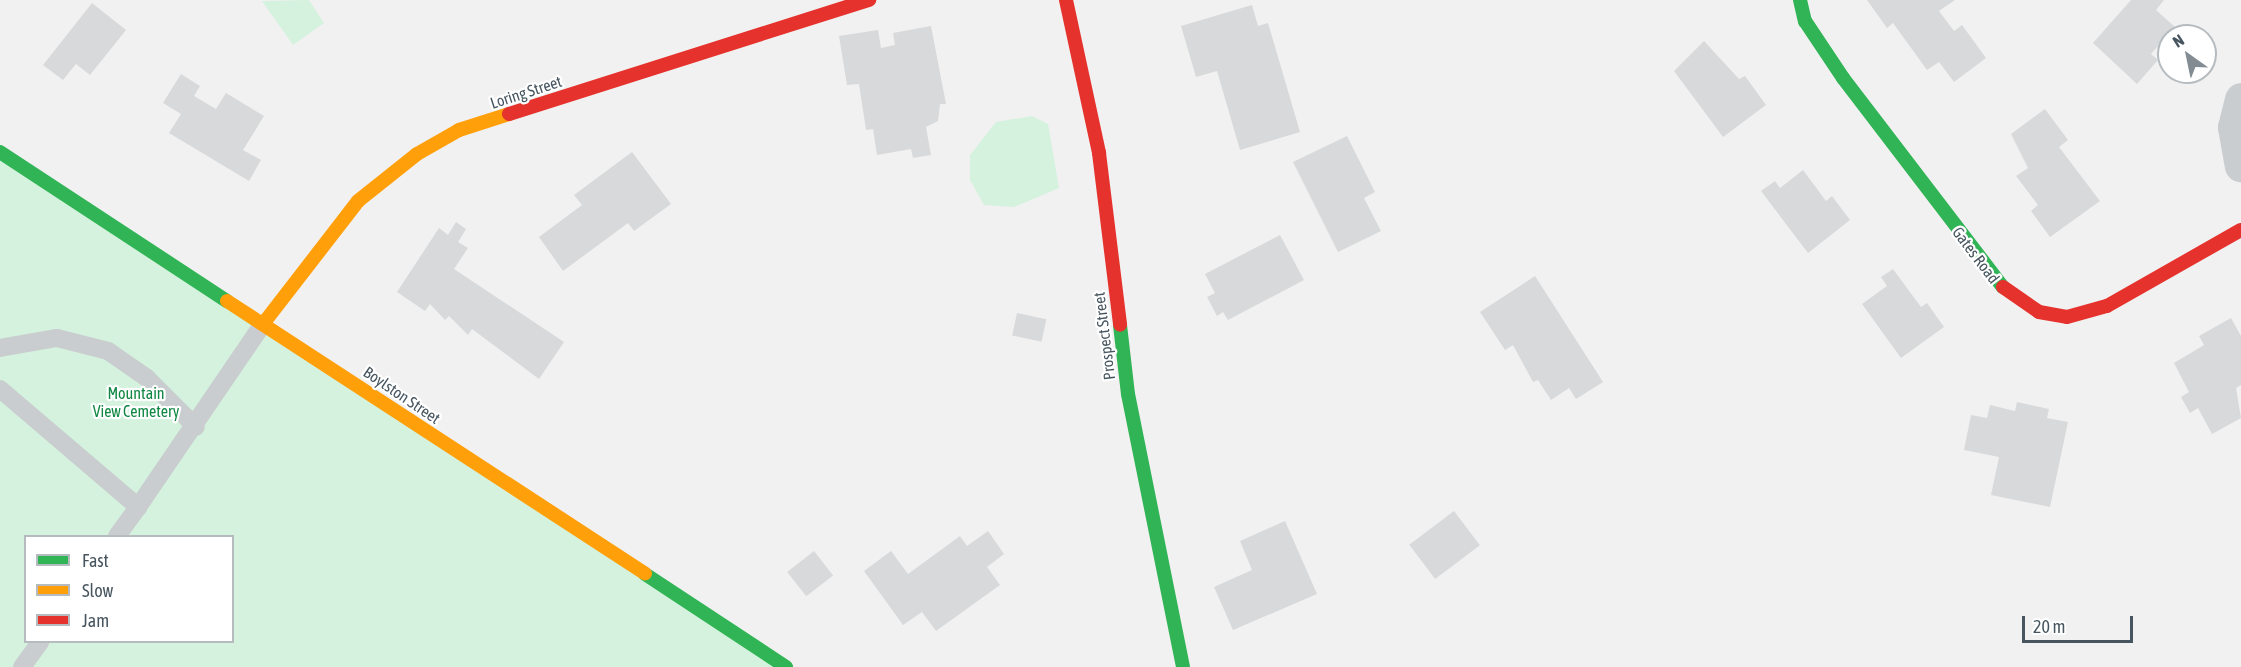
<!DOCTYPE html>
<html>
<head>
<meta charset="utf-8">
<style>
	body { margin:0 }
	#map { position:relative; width:2241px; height:667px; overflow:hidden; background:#f2f1f1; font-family:"Asap Condensed",sans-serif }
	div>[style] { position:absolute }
	.green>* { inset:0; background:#d4f2dd }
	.building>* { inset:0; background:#d8d9da; transform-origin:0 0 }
	.lane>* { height:18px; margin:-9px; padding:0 9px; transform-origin:9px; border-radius:9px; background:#cacdd0 }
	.street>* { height:33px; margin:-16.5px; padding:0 16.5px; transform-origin:16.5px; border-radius:16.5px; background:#cacdd0 }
	.fast>* { height:14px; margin:-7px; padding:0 7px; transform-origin:7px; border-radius:7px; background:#30b455 }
	.slow>* { height:14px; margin:-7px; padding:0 7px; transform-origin:7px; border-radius:7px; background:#ff9f0a }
	.jam>* { height:14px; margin:-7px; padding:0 7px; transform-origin:7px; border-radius:7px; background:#e5322d }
	span { translate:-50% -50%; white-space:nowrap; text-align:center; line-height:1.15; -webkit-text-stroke:4.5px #fff; paint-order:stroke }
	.street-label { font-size:16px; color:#46555f }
	.park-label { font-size:16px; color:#108743 }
	.legend { position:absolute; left:24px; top:535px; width:210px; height:108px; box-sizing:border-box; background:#fff; border:2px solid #b5bbbf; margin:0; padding:8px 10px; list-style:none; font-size:18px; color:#46555f }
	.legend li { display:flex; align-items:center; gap:12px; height:30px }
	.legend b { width:30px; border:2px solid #b5bbbf }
	.north { position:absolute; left:2157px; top:24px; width:60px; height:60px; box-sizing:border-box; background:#fff; border:2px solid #b5bbbf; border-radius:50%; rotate:327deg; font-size:16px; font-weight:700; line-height:24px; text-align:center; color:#46555f }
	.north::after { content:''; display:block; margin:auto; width:21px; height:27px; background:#828c92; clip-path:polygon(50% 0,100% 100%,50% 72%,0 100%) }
	.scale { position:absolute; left:2022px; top:616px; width:111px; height:27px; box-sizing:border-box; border:3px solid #46555f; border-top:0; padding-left:8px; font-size:18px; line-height:21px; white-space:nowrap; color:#46555f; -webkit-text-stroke:4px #fff; paint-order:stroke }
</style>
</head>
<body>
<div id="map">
	<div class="green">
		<div style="clip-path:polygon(309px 0,324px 23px,293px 45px,262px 1px)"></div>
		<div style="clip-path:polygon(1032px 116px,1048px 124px,1059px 188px,1014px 207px,984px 205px,970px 180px,970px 155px,996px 122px)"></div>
		<div style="clip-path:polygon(evenodd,0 152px,784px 667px,0 667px,0 152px,26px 536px,232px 536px,232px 642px,26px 642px,26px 536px)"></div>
	</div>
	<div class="building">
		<div style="clip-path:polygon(1867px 0,1955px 0,1939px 11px,1954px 31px,1962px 25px,1986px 58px,1954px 82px,1939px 62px,1927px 70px,1893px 23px,1887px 28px)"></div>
		<div style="clip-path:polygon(2131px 0,2164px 0,2156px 10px,2175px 27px,2151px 54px,2158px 60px,2137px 84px,2093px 43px)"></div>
		<div style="clip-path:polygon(92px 3px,126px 30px,90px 75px,76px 64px,63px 80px,43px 65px)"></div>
		<div style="clip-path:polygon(1252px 5px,1258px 26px,1268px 23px,1300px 132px,1240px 150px,1217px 71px,1196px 77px,1181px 26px)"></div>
		<div style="clip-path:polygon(931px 26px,946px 104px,940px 104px,938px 121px,926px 127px,931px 155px,913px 158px,911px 149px,877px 155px,873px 129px,866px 130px,859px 84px,847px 85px,839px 36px,878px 30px,881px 48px,895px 45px,893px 33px)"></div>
		<div style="clip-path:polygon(1704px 41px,1739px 79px,1745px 76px,1766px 105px,1723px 137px,1674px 71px)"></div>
		<div style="clip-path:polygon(181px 74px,200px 86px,194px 96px,216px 109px,226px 93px,264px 116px,243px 150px,261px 160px,249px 181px,169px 133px,181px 114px,163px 103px)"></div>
		<div style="clip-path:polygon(2045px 109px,2068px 140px,2059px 147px,2100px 201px,2050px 237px,2031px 211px,2038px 205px,2016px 176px,2028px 168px,2011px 134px)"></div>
		<div style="clip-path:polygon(1347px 136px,1375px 192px,1364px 198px,1381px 231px,1338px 252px,1293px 162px)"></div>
		<div style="clip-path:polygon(632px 152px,671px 204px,634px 231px,628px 223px,563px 271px,539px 237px,582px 205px,574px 195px)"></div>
		<div style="clip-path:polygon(1803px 170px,1826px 201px,1832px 196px,1850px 220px,1808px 253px,1761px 191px,1775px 181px,1780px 188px)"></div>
		<div style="clip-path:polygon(456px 222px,466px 229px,458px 242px,468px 248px,454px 269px,564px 342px,539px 379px,472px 329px,468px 335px,449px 316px,445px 320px,430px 304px,425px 311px,397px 292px,439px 228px,448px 235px)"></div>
		<div style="clip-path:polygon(1280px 235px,1304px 280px,1228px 320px,1223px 312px,1217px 316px,1207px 297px,1215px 293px,1205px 274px)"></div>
		<div style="clip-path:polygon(1893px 269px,1921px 307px,1927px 303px,1944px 327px,1901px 358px,1862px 304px,1887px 286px,1881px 277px)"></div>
		<div style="clip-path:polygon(1535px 276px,1603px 382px,1576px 399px,1569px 388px,1551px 400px,1538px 380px,1533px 382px,1513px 345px,1505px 350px,1480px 312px)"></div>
		<div style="left:1017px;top:313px;width:30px;height:23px;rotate:12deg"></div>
		<div style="clip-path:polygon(2231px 318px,2241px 336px,2241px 385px,2236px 388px,2241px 418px,2212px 434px,2198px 408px,2190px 413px,2181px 397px,2189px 392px,2174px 363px,2204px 345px,2199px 336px)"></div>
		<div style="clip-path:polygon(2017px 402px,2049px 409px,2047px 418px,2068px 422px,2050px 507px,1991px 495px,1999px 457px,1964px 450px,1971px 415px,1987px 418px,1990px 405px,2015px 411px)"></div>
		<div style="left:1454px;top:511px;width:43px;height:56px;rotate:53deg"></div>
		<div style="clip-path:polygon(1285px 521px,1317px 594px,1233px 630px,1214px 587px,1252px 570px,1240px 541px)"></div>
		<div style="clip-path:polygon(988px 531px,1004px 554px,987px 567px,1000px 585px,936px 631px,922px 612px,903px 625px,864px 571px,891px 551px,908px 574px,960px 536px,967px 546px)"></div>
		<div style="left:814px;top:551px;width:31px;height:34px;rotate:52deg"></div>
	</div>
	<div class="lane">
		<div style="left:0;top:348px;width:58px;rotate:-10deg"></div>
		<div style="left:57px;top:338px;width:53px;rotate:14.3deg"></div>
		<div style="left:108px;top:351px;width:47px;rotate:34.7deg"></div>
		<div style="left:147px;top:378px;width:69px;rotate:45deg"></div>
		<div style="left:0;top:389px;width:182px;rotate:40.5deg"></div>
		<div style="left:138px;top:507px;width:222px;rotate:-55.7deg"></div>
		<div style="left:117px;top:536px;width:36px;rotate:-54deg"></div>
		<div style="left:22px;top:667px;width:31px;rotate:-54deg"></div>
	</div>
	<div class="street">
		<div style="left:2241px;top:99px;width:29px;rotate:104deg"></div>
		<div style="left:2234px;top:127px;width:39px;rotate:80deg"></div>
	</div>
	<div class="fast">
		<div style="left:1800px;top:0;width:22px;rotate:77deg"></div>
		<div style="left:1805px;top:21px;width:69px;rotate:56.3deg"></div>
		<div style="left:1843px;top:78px;width:263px;rotate:52.6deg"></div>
		<div style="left:0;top:152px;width:272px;rotate:33.3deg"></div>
		<div style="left:1120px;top:325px;width:69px;rotate:83.4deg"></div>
		<div style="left:1128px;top:394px;width:278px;rotate:78.6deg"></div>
		<div style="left:645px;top:574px;width:169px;rotate:33.4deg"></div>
	</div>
	<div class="slow">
		<div style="left:227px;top:301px;width:499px;rotate:33.1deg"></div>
		<div style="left:263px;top:324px;width:155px;rotate:-52.3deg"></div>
		<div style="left:358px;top:201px;width:75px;rotate:-38.5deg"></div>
		<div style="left:417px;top:154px;width:48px;rotate:-29.7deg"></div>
		<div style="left:459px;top:130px;width:52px;rotate:-17.7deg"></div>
	</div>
	<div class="jam">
		<div style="left:1066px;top:0;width:157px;rotate:77.8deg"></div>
		<div style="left:1099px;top:153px;width:173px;rotate:83deg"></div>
		<div style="left:509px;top:114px;width:378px;rotate:-17.6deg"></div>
		<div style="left:2003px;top:287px;width:44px;rotate:34.8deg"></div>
		<div style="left:2039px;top:312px;width:28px;rotate:10deg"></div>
		<div style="left:2067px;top:317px;width:41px;rotate:-15.4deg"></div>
		<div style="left:2107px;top:306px;width:154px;rotate:-29.6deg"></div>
	</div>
	<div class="street-label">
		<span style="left:526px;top:92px;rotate:-18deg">Loring Street</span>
		<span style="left:1976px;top:255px;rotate:53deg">Gates Road</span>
		<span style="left:1104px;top:336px;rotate:-97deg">Prospect Street</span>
		<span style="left:402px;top:395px;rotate:34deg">Boylston Street</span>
	</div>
	<div class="park-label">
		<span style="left:136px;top:402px">Mountain<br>View Cemetery</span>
	</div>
	<ul class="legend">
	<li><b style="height:8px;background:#30b455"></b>Fast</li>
	<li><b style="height:8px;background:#ff9f0a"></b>Slow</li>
	<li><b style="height:8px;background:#e5322d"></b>Jam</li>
	</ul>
	<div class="north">N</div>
	<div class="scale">20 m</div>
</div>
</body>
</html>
